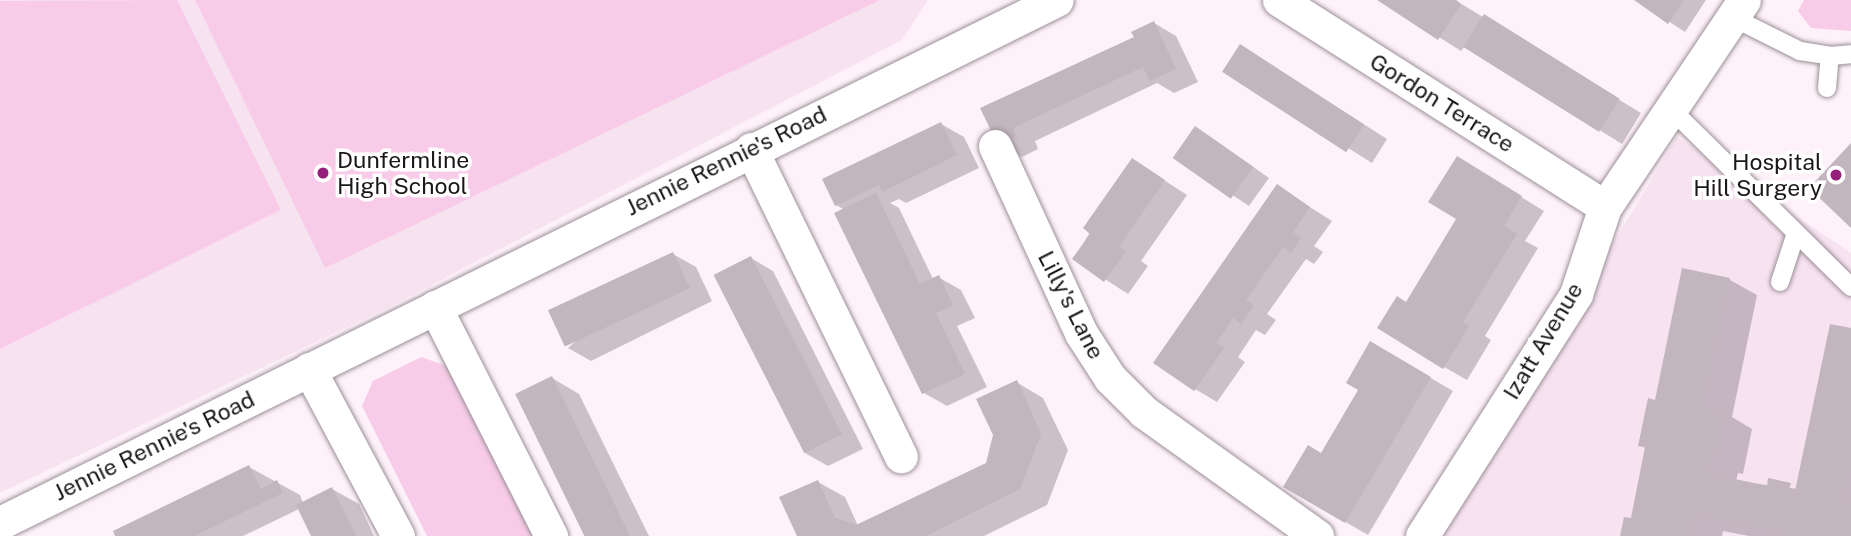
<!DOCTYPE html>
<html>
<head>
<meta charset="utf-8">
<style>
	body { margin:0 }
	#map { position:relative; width:1851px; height:536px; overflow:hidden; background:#fef1f9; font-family:"Public Sans",sans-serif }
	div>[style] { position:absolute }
	.built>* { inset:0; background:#f7e3f0 }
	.green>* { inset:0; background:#f8cce8 }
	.shadow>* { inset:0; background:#0003 }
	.building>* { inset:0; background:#c2b5bd; transform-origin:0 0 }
	.roads { filter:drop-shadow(0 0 2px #9c9098) drop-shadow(0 0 2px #9c9098) }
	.service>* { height:18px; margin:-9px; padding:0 9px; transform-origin:9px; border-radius:9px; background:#fff }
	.minor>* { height:33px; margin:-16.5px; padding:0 16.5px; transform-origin:16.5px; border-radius:16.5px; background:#fff }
	.dots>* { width:19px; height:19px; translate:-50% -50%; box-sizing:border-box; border:4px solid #fff; border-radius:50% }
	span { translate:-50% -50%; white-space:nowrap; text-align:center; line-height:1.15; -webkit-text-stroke:7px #fff; paint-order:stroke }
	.street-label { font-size:23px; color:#1b1719 }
	.poi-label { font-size:23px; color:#1b1719 }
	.left { translate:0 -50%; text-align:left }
	.right { translate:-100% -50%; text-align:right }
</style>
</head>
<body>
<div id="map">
	<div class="built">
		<div style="clip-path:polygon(0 0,928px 0,902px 40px,389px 307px,0 493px)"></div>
		<div style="clip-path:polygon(1677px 137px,1851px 253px,1851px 536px,1437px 536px)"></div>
	</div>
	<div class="green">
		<div style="clip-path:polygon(177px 0,281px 210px,0 349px,0 1px)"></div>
		<div style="clip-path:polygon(195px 0,880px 0,325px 268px)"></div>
		<div style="clip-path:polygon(1804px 0,1851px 0,1851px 31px,1811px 28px,1798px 11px)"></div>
		<div style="clip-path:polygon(421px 357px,452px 368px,536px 536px,427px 536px,362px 406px,373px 381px)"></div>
	</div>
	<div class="shadow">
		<div style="clip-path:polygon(1380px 0,1455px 0,1641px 113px,1622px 144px,1465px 46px,1461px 51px)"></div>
		<div style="clip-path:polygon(1636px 0,1706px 0,1685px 32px)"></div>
		<div style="clip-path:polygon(1154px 23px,1176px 36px,1198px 82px,1174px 93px,1157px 83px,1035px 141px,1038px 149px,1022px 157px,999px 144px,983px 109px,1136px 38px)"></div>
		<div style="clip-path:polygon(1263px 60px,1387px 139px,1372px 163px,1225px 71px)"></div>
		<div style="clip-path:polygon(941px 124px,964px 137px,979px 168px,906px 203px,899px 199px,890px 203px,899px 208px,933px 279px,938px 277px,961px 290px,975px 318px,957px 326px,987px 387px,947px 406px,924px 393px,845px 210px,836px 205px)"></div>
		<div style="clip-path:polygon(1212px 138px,1269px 178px,1249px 206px,1175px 157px)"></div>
		<div style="clip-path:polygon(1133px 160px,1187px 195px,1141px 261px,1148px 266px,1128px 294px,1074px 259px)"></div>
		<div style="clip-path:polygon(1480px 172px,1544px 211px,1525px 241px,1538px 248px,1485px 336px,1491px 340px,1467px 380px,1444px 367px,1407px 304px,1459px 219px)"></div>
		<div style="clip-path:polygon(1278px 187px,1332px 221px,1314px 246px,1323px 252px,1314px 264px,1306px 259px,1267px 314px,1276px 320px,1265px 335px,1256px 330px,1238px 357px,1245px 362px,1217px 402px,1195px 389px)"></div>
		<div style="clip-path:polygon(673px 254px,696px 267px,712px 301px,591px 361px,568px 348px)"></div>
		<div style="clip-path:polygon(751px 258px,773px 271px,863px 449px,828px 466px,805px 453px)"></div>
		<div style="clip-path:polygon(1683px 270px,1730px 280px,1757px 295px,1732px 417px,1752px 429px,1743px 474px,1738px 473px,1736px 481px,1798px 489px,1851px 330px,1851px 536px,1749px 536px,1723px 531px,1722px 536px,1622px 536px,1632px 520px,1647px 449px,1640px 445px,1656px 402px)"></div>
		<div style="clip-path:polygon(1371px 343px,1453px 391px,1368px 535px,1285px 487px,1322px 455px,1361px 389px)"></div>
		<div style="clip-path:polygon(552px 378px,579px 394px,649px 536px,586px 536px)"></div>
		<div style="clip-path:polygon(1016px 382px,1043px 398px,1068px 450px,1047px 505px,984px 536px,799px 536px,818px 482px,845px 497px,858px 526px,987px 464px)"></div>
		<div style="clip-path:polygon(249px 467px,300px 495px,303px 503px,332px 489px,359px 504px,374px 536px,313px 536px,299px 509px,243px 536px,117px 536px)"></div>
	</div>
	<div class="building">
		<div style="clip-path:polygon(1377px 0,1456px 0,1461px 4px,1438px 40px)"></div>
		<div style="clip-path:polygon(1634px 0,1684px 0,1668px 24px)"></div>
		<div style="left:1484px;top:14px;width:160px;height:39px;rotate:32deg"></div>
		<div style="clip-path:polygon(1154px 21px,1176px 69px,1150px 81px,1143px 67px,1013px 128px,1016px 136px,998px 145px,980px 108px,1134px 37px,1131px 32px)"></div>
		<div style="left:1240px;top:44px;width:148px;height:33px;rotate:33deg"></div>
		<div style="clip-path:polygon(941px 122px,957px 155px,882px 192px,879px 185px,835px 206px,822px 179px)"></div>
		<div style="left:1195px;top:126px;width:71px;height:39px;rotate:35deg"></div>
		<div style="clip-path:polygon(1851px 143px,1851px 228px,1809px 188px)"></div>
		<div style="clip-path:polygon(1457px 156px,1522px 196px,1504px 226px,1517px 234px,1463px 322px,1469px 326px,1443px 369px,1377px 328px,1397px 296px,1406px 302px,1456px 219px,1428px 202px)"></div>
		<div style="clip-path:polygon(1132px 158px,1165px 180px,1119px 247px,1126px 251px,1104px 282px,1072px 259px,1090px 234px,1083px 228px)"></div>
		<div style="clip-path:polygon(1277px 184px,1310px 207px,1293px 232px,1301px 238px,1291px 253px,1283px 247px,1246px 300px,1254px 306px,1241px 324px,1233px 318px,1216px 343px,1224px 348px,1194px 391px,1153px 363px)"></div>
		<div style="clip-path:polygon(876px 193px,920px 284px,939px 275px,953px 305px,936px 313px,965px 374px,922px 394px,834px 213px)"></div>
		<div style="left:673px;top:252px;width:40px;height:138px;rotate:65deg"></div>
		<div style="left:751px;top:256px;width:200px;height:42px;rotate:63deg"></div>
		<div style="clip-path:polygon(1682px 268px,1730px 278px,1704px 407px,1726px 411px,1716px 460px,1711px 459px,1708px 473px,1767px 486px,1768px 478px,1791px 483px,1789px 490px,1795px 491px,1830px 324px,1851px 328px,1851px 469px,1845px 499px,1851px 501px,1851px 536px,1793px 536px,1696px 516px,1692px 536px,1620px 536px,1624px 517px,1631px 518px,1645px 447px,1638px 446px,1648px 398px,1655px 400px)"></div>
		<div style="clip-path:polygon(1370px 341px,1431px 377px,1345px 523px,1283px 487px,1308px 445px,1321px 453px,1358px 390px,1346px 383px)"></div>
		<div style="left:552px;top:376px;width:178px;height:41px;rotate:64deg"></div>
		<div style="clip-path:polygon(1017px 380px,1041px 434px,1020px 489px,926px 536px,797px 536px,779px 497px,818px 480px,835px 518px,856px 525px,986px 463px,993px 435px,976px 399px)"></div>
		<div style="clip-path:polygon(249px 465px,261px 489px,277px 480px,283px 493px,194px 536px,115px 536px,113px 531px)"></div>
		<div style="clip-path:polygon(332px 487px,356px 536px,311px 536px,296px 505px)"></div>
	</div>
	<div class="roads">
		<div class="service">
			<div style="left:1734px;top:18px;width:74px;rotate:26.6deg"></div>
			<div style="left:1800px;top:51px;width:30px;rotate:9deg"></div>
			<div style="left:1830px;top:56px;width:21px;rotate:-5deg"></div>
			<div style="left:1827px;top:88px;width:32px;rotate:-85deg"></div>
			<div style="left:1671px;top:109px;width:253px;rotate:44.7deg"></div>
			<div style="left:1780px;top:282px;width:48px;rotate:-71.9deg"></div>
		</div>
		<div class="minor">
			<div style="left:1279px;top:0;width:386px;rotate:32.4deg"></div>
			<div style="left:995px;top:146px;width:206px;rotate:65.3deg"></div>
			<div style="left:1081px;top:333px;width:54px;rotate:57.2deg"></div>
			<div style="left:1110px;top:378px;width:48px;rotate:45deg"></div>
			<div style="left:1144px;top:412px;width:213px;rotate:35.6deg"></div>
			<div style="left:751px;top:149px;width:342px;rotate:64deg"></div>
			<div style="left:435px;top:307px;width:257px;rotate:63.1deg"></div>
			<div style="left:309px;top:369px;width:189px;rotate:61.9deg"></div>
			<div style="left:0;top:523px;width:1179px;rotate:-26.33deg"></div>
			<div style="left:1422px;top:536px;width:287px;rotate:-57.5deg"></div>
			<div style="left:1576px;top:294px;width:92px;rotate:-71.6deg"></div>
			<div style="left:1605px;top:207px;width:249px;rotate:-56.1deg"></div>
		</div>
	</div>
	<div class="dots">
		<div style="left:323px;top:173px;background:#961f7a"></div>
		<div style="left:1836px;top:175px;background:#961f7a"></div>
	</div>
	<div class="street-label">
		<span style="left:1442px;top:103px;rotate:32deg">Gordon Terrace</span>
		<span style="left:726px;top:161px;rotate:-26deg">Jennie Rennie's Road</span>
		<span style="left:1071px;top:305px;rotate:63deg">Lilly's Lane</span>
		<span style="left:1543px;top:341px;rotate:-59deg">Izatt Avenue</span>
		<span style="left:154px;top:446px;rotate:-26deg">Jennie Rennie's Road</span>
	</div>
	<div class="poi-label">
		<span class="left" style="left:337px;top:173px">Dunfermline<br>High School</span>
		<span class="right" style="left:1822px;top:175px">Hospital<br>Hill Surgery</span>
	</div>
</div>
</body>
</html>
